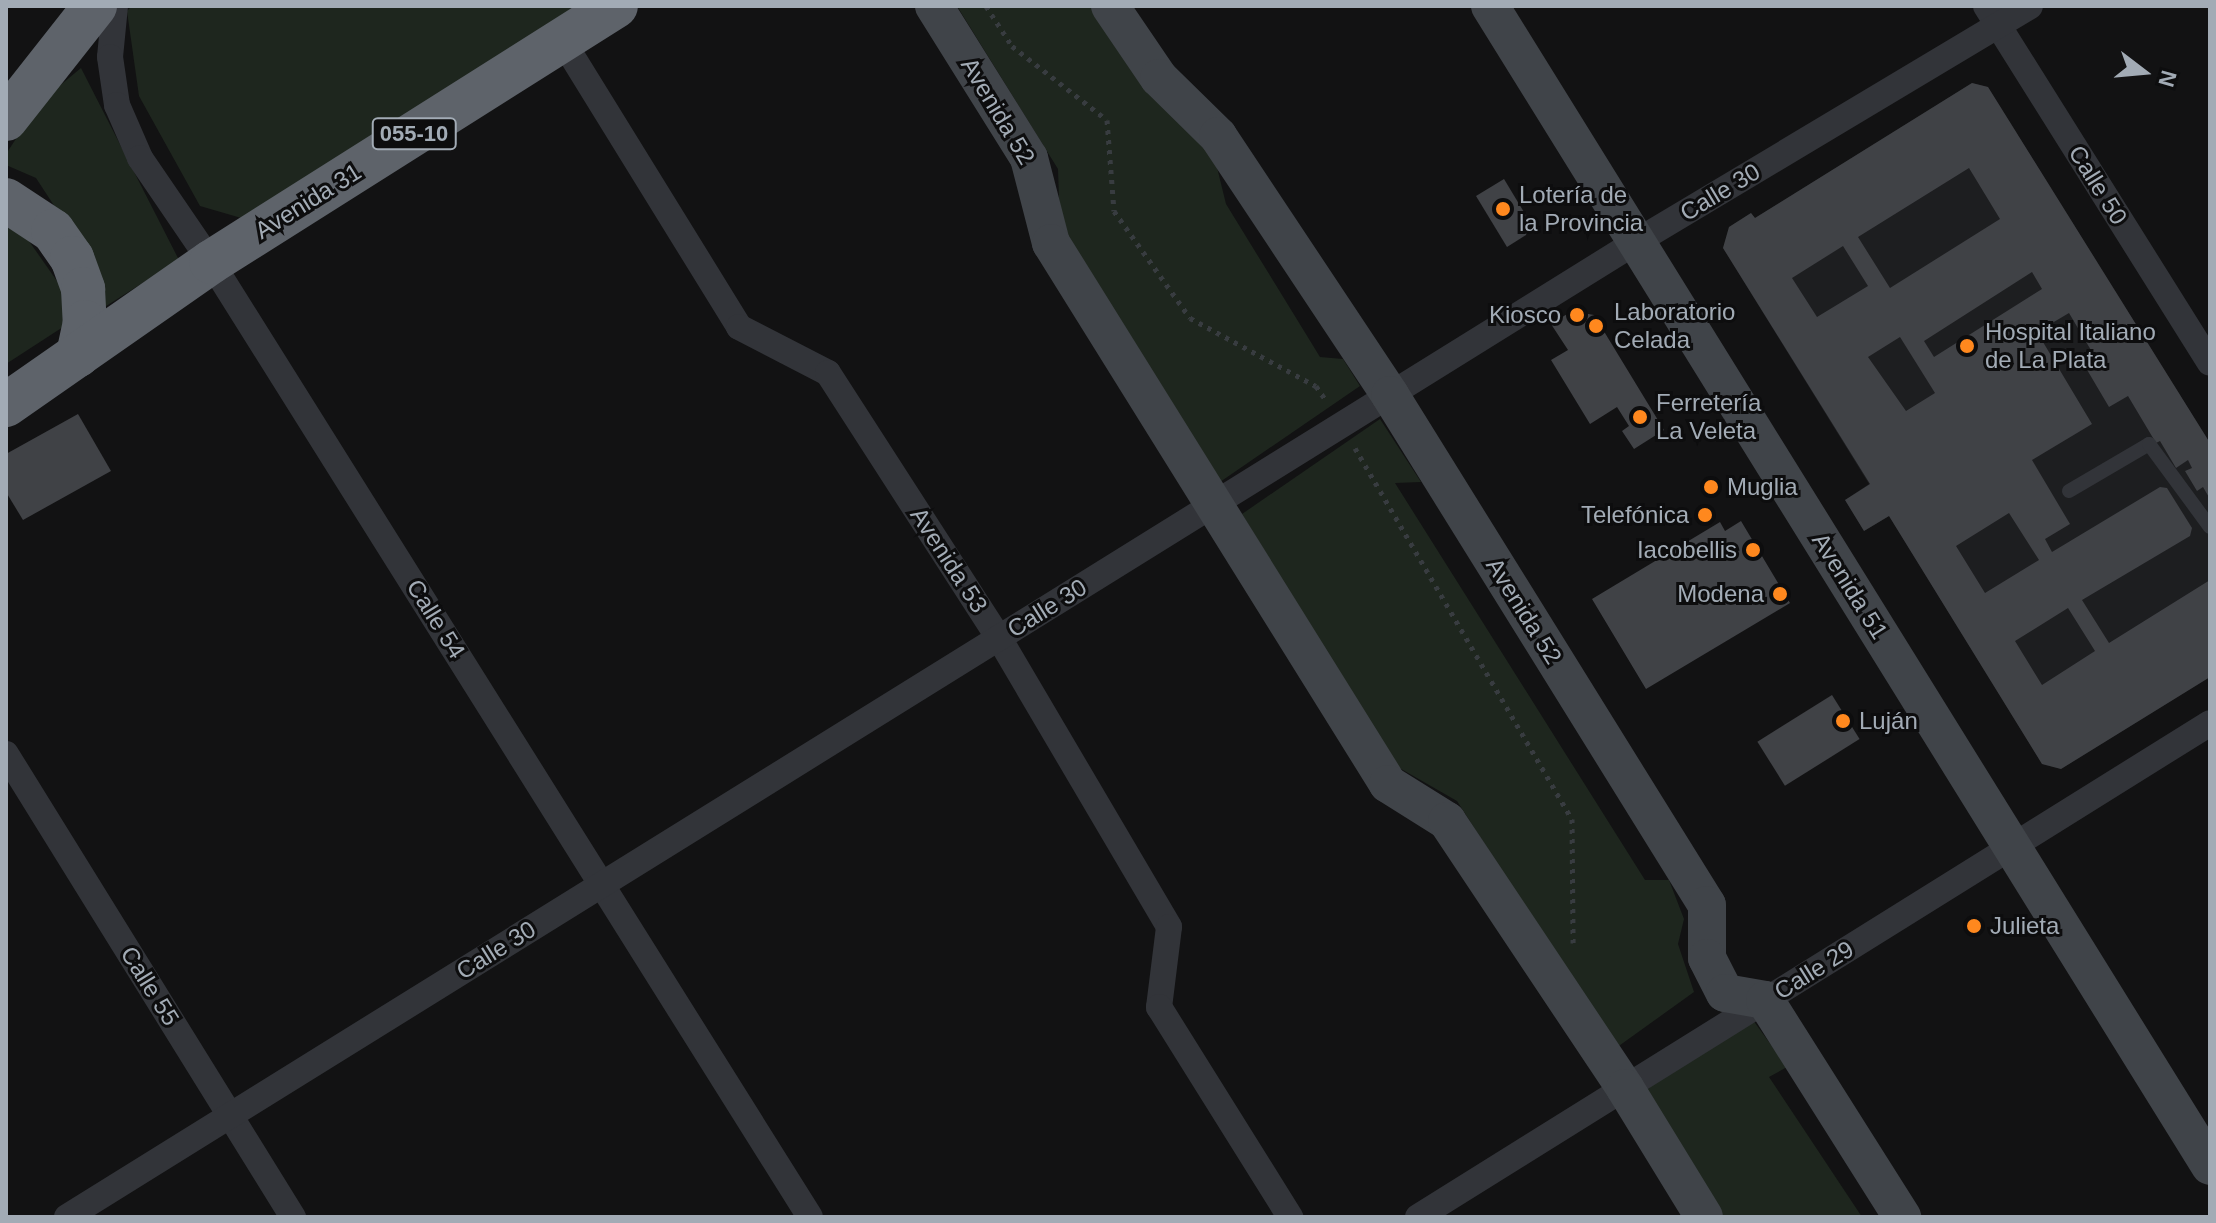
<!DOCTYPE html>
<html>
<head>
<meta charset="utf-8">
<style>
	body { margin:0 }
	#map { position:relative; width:2216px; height:1223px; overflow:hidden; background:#121213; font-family:Arial,sans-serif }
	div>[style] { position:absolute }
	.built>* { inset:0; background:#1d1e20 }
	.green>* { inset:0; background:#1e261e }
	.building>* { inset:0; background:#404246; transform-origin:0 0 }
	.path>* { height:5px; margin-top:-2.5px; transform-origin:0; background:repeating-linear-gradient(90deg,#383c40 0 4px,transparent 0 10px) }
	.lane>* { height:14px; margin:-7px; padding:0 7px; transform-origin:7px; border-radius:7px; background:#323439 }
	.street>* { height:26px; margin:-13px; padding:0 13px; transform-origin:13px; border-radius:13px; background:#323439 }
	.secondary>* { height:38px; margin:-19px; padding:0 19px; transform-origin:19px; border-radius:19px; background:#404449 }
	.highway>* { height:44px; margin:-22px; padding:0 22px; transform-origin:22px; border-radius:22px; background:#5e636a }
	.dots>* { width:22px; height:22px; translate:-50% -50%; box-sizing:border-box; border:4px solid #0d0d0e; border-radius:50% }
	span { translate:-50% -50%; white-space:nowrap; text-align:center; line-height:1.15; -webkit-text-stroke:6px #0d0d0e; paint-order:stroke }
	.shield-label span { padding:2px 6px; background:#0d0d0e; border:2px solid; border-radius:6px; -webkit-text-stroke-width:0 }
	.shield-label { font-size:22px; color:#a2abb5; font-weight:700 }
	.street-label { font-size:24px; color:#a2abb5 }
	.poi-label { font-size:24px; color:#a2abb5 }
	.left { translate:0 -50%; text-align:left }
	.right { translate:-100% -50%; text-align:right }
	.frame { position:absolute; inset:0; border:8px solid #a2abb5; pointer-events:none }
	.north { position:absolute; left:2104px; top:32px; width:80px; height:80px; -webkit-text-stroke:6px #0d0d0e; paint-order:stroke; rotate:106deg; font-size:22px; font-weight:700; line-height:32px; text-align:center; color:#a2abb5 }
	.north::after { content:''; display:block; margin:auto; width:28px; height:36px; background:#a2abb5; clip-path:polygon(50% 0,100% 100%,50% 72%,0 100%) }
</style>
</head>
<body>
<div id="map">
	<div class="built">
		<div style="clip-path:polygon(1972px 83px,1988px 87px,2210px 443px,2210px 677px,2061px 769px,2042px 764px,1889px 516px,1864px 531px,1845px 500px,1869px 484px,1723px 248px,1729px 227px,1751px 213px,1755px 218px)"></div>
	</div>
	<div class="green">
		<div style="clip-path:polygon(132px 6px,589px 6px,255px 222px,200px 206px,139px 96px,127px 11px)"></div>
		<div style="clip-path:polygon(957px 6px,1091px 6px,1212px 147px,1226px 204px,1320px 357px,1343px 359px,1360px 386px,1220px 482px,1060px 227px,1058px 169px)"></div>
		<div style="clip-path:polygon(81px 68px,179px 260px,103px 308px,102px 279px,36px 178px,6px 165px,6px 154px,40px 102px)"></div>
		<div style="clip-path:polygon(6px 221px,17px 224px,64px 291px,63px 327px,6px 364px)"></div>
		<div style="clip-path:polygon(1380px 419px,1421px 482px,1395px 483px,1645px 880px,1669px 880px,1684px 919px,1678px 944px,1694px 992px,1616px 1048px,1457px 801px,1396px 766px,1242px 514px)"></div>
		<div style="clip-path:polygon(1750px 1016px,1787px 1067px,1769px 1077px,1862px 1217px,1723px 1217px,1646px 1090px)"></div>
	</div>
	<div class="building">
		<div style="clip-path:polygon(evenodd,1972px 83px,1988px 87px,2210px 443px,2210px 499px,2203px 487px,2197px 491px,2185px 471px,2192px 468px,2188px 460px,2176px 468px,2160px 441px,2156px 443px,2128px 396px,2109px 407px,2083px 363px,2095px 357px,2069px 313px,2037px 332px,2092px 424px,2032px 460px,2070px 524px,2045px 539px,2052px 552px,2160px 487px,2167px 488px,2192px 528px,2190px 536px,2082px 600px,2109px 643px,2210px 580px,2210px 677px,2061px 769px,2042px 764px,1889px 516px,1864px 531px,1845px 500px,1870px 484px,1723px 248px,1729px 227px,1751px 213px,1755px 218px,1972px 83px,1969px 168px,2000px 219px,1890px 288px,1858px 237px,1969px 168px,1972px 83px,1843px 246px,1868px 286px,1817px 317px,1792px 278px,1843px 246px,1972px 83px,2032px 272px,2042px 289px,1934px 357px,1924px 341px,2032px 272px,1972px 83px,1900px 337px,1935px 393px,1906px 411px,1868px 357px,1900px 337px,1972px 83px,2009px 513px,2039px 560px,1985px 593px,1956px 546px,2009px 513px,1972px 83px,2068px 608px,2095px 651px,2042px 685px,2015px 641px,2068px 608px)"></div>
		<div style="clip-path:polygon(1504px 179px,1530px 222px,1526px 235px,1507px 247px,1476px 196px)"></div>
		<div style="clip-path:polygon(1572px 311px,1594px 315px,1664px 430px,1634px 449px,1622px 431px,1629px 426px,1617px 407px,1590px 424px,1551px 360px,1568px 350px,1551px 324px)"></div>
		<div style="clip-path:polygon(78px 414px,111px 471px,23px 520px,6px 492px,6px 454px)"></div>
		<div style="clip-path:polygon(1741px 521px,1790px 603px,1646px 689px,1592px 599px,1720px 522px,1725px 531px)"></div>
		<div style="left:1832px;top:695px;width:52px;height:88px;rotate:58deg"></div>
	</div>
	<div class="path">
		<div style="left:986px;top:6px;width:48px;rotate:57deg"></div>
		<div style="left:1012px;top:46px;width:120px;rotate:37.9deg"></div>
		<div style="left:1107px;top:120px;width:91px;rotate:85.6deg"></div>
		<div style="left:1114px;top:211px;width:131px;rotate:54.6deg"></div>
		<div style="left:1190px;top:318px;width:143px;rotate:28.4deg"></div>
		<div style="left:1316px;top:386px;width:19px;rotate:55deg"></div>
		<div style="left:1355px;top:448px;width:430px;rotate:59.7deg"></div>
		<div style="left:1572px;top:819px;width:124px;rotate:89.5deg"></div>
	</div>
	<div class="lane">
		<div style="left:2069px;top:491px;width:93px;rotate:-30.4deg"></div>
		<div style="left:2149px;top:444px;width:103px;rotate:53.7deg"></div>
	</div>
	<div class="street">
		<div style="left:115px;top:6px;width:51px;rotate:95.6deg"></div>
		<div style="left:110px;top:57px;width:49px;rotate:81.7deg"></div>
		<div style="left:117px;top:105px;width:58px;rotate:66.5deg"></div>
		<div style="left:140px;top:158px;width:126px;rotate:55.7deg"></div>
		<div style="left:211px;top:262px;width:1127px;rotate:57.9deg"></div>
		<div style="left:1986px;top:6px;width:421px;rotate:57.9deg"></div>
		<div style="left:562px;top:40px;width:337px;rotate:58.3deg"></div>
		<div style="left:739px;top:327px;width:100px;rotate:27.3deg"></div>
		<div style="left:828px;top:373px;width:315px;rotate:57.2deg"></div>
		<div style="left:999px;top:638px;width:335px;rotate:59.5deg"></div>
		<div style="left:1169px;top:927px;width:81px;rotate:97.1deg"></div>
		<div style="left:1159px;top:1007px;width:248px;rotate:58deg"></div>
		<div style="left:6px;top:754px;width:545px;rotate:58.21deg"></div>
		<div style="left:67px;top:1217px;width:1847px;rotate:-31.86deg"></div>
		<div style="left:1636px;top:242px;width:459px;rotate:-30.9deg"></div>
		<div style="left:1418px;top:1217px;width:933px;rotate:-31.95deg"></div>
	</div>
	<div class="secondary">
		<div style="left:934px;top:6px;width:179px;rotate:58deg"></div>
		<div style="left:1029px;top:158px;width:88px;rotate:75.5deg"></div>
		<div style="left:1051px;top:243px;width:637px;rotate:58.08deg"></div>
		<div style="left:1388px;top:784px;width:70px;rotate:32.1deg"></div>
		<div style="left:1447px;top:821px;width:321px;rotate:56.3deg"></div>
		<div style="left:1625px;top:1088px;width:151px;rotate:58.5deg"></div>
		<div style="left:1110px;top:6px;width:87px;rotate:55.8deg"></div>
		<div style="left:1159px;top:78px;width:83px;rotate:44.5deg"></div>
		<div style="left:1218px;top:136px;width:311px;rotate:56.4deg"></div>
		<div style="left:1390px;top:395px;width:600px;rotate:58.14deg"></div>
		<div style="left:1707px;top:905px;width:53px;rotate:90deg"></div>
		<div style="left:1707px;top:958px;width:39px;rotate:63deg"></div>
		<div style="left:1725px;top:993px;width:41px;rotate:9.9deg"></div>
		<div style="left:1765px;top:1000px;width:257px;rotate:57.7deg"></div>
		<div style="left:1490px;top:6px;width:1365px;rotate:58.17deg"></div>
	</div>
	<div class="highway">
		<div style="left:6px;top:119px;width:144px;rotate:-51.8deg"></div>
		<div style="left:6px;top:200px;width:56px;rotate:33.4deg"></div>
		<div style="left:53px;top:231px;width:33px;rotate:55deg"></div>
		<div style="left:72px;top:258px;width:33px;rotate:70deg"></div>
		<div style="left:83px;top:289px;width:33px;rotate:87deg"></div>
		<div style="left:85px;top:322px;width:34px;rotate:102deg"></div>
		<div style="left:6px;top:405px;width:250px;rotate:-34.9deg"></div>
		<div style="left:211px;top:262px;width:479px;rotate:-32.3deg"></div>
	</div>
	<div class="dots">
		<div style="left:1503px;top:209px;background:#ff881e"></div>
		<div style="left:1577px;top:315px;background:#ff881e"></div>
		<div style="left:1596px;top:326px;background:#ff881e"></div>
		<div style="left:1967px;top:346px;background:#ff881e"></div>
		<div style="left:1640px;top:417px;background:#ff881e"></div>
		<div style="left:1711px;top:487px;background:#ff881e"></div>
		<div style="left:1705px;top:515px;background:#ff881e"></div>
		<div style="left:1753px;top:550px;background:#ff881e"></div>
		<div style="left:1780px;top:594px;background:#ff881e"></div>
		<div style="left:1843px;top:721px;background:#ff881e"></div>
		<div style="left:1974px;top:926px;background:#ff881e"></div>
	</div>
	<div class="shield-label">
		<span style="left:414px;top:134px">055-10</span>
	</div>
	<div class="street-label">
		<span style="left:998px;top:111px;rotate:59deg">Avenida 52</span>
		<span style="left:2098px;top:185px;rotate:58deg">Calle 50</span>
		<span style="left:1720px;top:192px;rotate:-31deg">Calle 30</span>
		<span style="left:308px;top:201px;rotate:-32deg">Avenida 31</span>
		<span style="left:949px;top:560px;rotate:57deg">Avenida 53</span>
		<span style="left:1850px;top:586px;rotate:58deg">Avenida 51</span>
		<span style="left:1047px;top:608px;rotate:-32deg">Calle 30</span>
		<span style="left:1524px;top:611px;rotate:58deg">Avenida 52</span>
		<span style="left:436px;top:619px;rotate:58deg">Calle 54</span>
		<span style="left:496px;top:950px;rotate:-32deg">Calle 30</span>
		<span style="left:1814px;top:970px;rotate:-32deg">Calle 29</span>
		<span style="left:150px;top:986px;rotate:58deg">Calle 55</span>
	</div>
	<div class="poi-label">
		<span class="left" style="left:1519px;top:209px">Lotería de<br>la Provincia</span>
		<span class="left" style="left:1614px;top:326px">Laboratorio<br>Celada</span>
		<span class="right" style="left:1561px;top:315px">Kiosco</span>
		<span class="left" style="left:1985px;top:346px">Hospital Italiano<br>de La Plata</span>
		<span class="left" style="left:1656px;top:417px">Ferretería<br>La Veleta</span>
		<span class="left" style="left:1727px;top:487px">Muglia</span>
		<span class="right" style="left:1689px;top:515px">Telefónica</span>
		<span class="right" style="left:1737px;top:550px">Iacobellis</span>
		<span class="right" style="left:1764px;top:594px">Modena</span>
		<span class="left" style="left:1859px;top:721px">Luján</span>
		<span class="left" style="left:1990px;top:926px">Julieta</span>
	</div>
	<div class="frame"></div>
	<div class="north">N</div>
</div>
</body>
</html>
